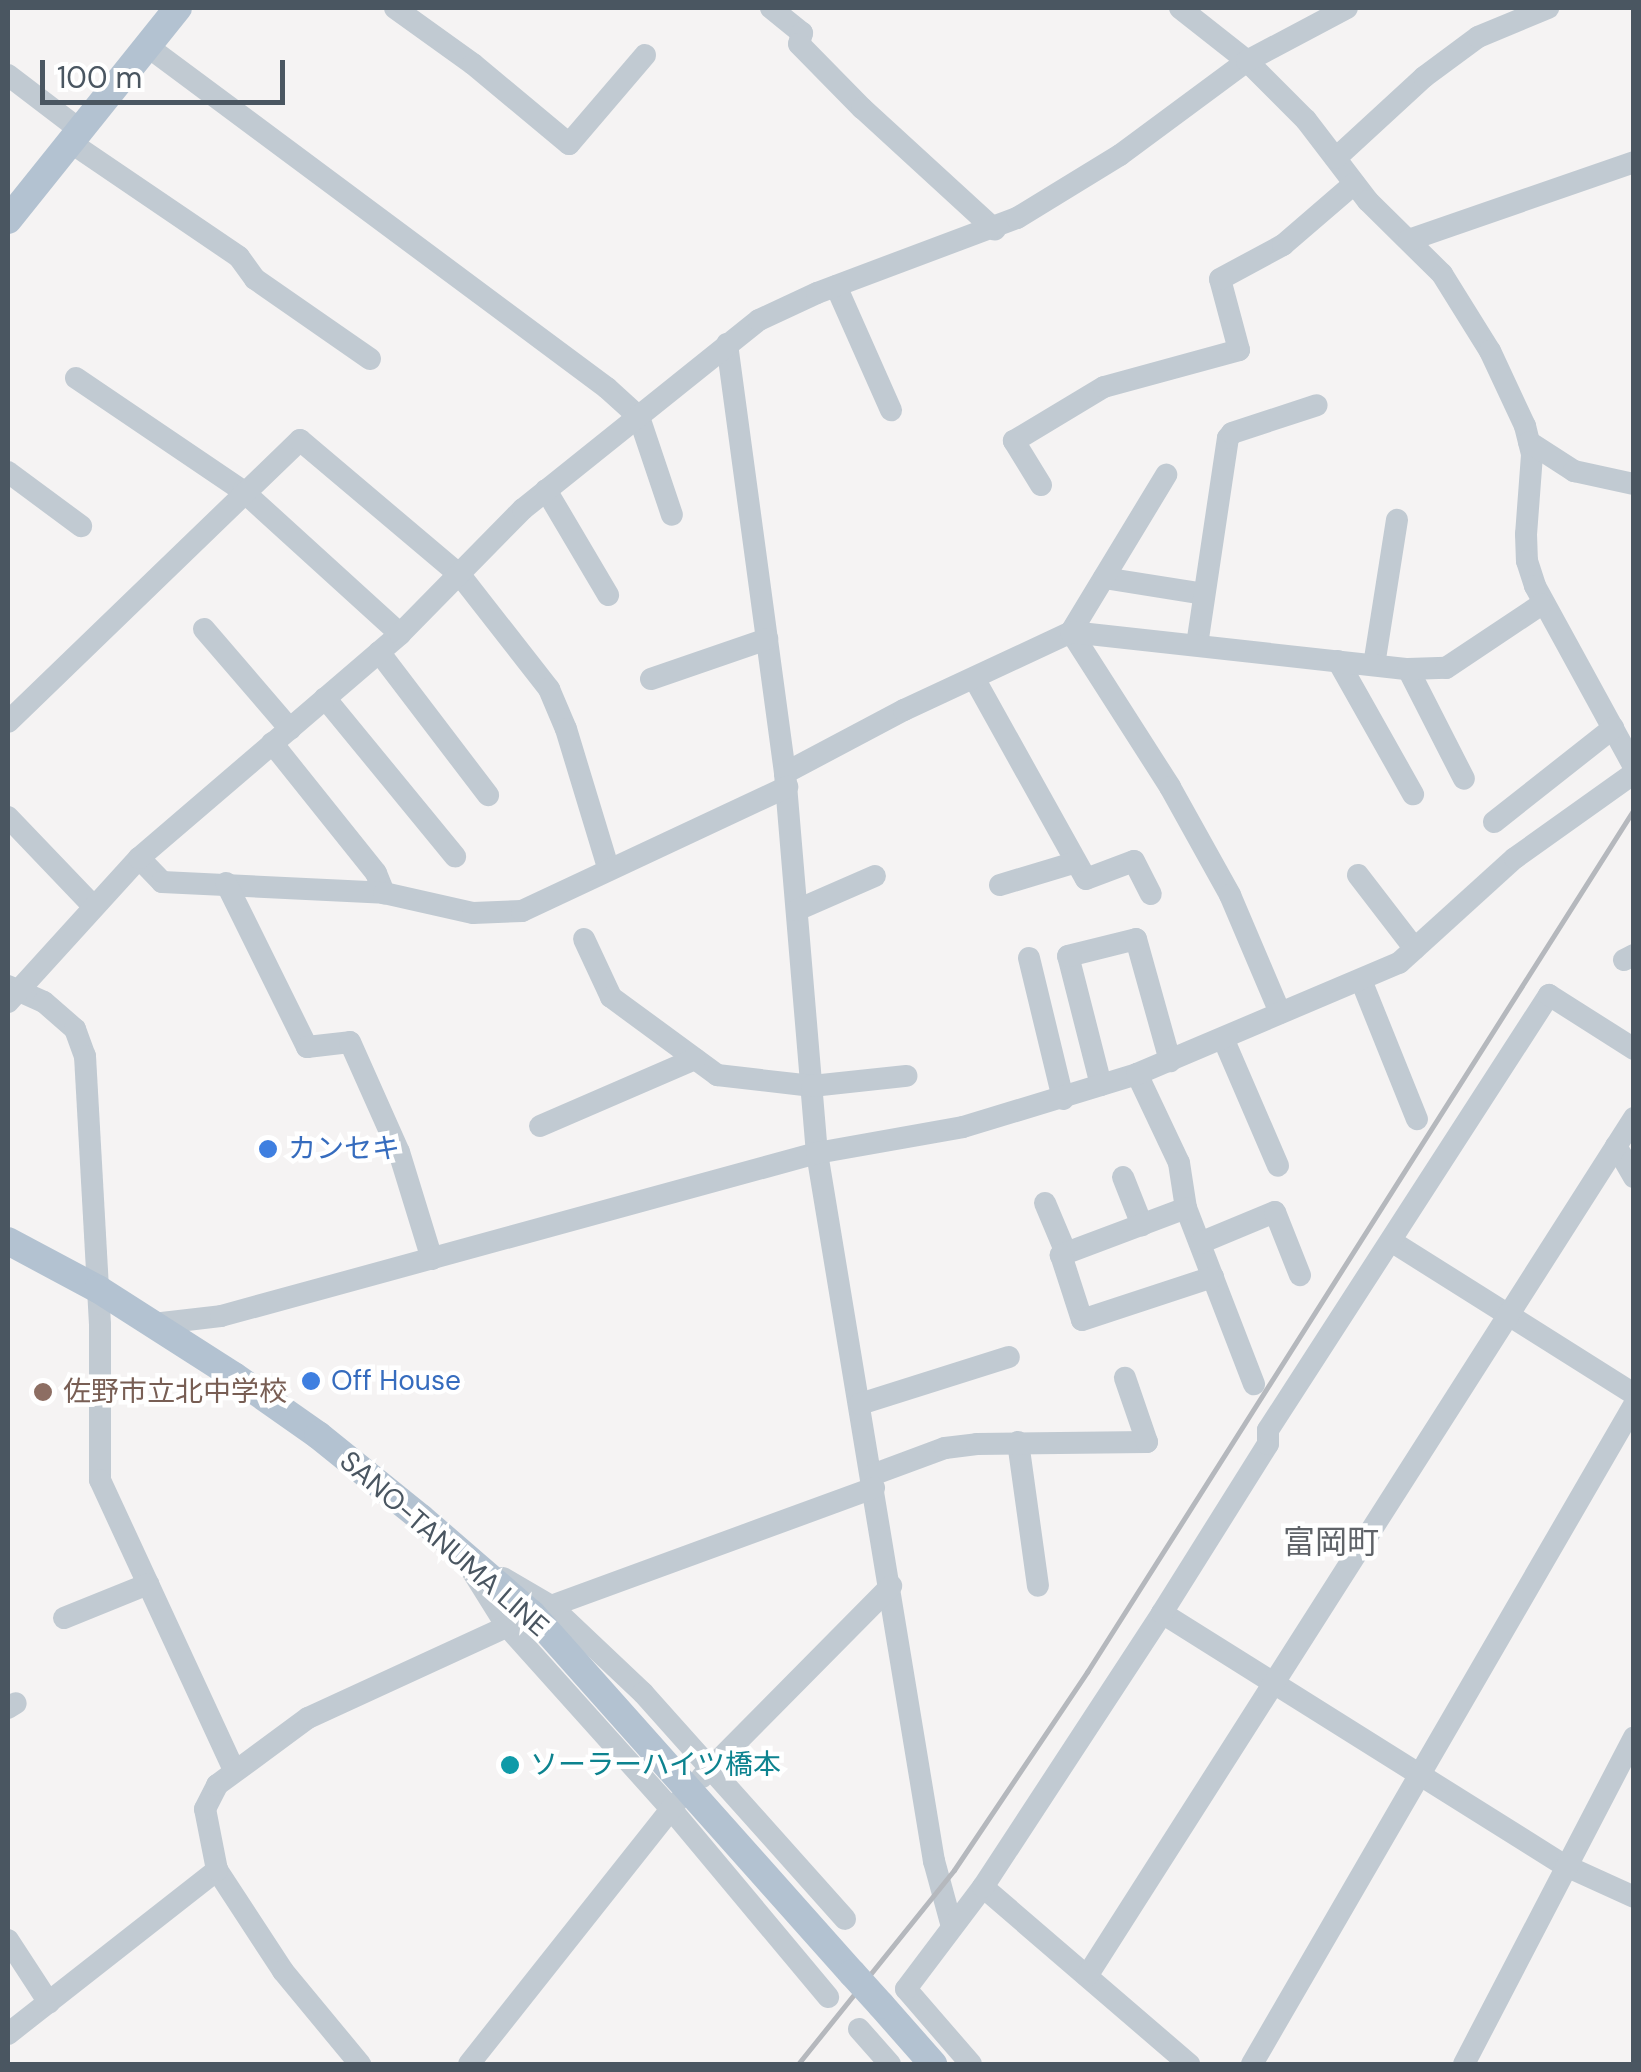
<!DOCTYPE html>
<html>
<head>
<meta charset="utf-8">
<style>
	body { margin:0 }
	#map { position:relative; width:1641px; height:2072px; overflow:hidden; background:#f5f3f3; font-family:"DM Sans","Noto Sans JP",sans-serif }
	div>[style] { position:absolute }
	.minor>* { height:22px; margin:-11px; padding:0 11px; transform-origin:11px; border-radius:11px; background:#c1cad2 }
	.major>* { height:28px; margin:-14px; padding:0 14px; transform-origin:14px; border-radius:14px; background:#b3c2d1 }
	.rail>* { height:5px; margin:-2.5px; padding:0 2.5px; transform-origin:2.5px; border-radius:2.5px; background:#b5b8bd }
	.major-bridge>* { height:28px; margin:-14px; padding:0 14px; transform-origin:14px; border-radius:14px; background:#b3c2d1 }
	.dots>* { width:28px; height:28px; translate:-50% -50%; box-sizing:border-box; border:5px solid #fff; border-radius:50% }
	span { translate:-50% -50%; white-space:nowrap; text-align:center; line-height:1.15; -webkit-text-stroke:9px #fff; paint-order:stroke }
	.shop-label { font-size:28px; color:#366cbe }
	.left { translate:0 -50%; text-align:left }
	.education-label { font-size:28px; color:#785e54 }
	.street-label { font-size:28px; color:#4a5661 }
	.culture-label { font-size:28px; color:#0d838f }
	.quarter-label { font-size:32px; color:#5f6368 }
	.frame { position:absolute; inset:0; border:10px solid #4a5661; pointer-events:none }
	.scale { position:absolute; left:40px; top:60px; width:245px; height:45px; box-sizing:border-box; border:5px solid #4a5661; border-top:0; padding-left:12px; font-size:30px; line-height:35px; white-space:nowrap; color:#4a5661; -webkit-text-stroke:8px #fff; paint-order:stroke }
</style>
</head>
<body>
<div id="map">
	<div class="minor">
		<div style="left:395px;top:8px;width:96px;rotate:35.7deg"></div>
		<div style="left:473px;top:64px;width:125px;rotate:39.8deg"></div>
		<div style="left:569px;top:144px;width:117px;rotate:-49.5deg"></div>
		<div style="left:771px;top:8px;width:40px;rotate:39deg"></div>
		<div style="left:802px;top:33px;width:11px;rotate:105deg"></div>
		<div style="left:799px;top:44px;width:90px;rotate:45.5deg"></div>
		<div style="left:862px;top:108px;width:180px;rotate:42.5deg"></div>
		<div style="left:1180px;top:8px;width:85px;rotate:38.3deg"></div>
		<div style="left:1247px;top:61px;width:83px;rotate:45deg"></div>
		<div style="left:1306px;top:120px;width:102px;rotate:52.6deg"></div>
		<div style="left:1368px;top:201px;width:104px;rotate:44.6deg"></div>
		<div style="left:1442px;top:274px;width:91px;rotate:58.1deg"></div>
		<div style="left:1490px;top:351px;width:83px;rotate:65deg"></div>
		<div style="left:1525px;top:426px;width:30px;rotate:76deg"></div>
		<div style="left:1532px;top:455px;width:79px;rotate:94.3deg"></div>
		<div style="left:1526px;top:534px;width:27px;rotate:88deg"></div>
		<div style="left:1527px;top:561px;width:26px;rotate:72deg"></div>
		<div style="left:1535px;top:586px;width:206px;rotate:61.3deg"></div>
		<div style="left:147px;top:46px;width:573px;rotate:36.63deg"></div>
		<div style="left:607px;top:388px;width:43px;rotate:42.2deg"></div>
		<div style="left:639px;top:417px;width:103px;rotate:71.4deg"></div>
		<div style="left:8px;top:75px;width:89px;rotate:37.3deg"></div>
		<div style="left:70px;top:142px;width:204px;rotate:34.2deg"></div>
		<div style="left:239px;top:257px;width:27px;rotate:54deg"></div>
		<div style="left:255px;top:279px;width:140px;rotate:34.8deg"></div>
		<div style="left:1336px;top:158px;width:120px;rotate:-42.6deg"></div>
		<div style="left:1424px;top:77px;width:67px;rotate:-36.5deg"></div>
		<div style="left:1478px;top:37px;width:76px;rotate:-22.5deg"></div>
		<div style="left:1409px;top:240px;width:238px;rotate:-19.1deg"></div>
		<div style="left:836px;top:286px;width:136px;rotate:66.1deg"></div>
		<div style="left:727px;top:344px;width:433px;rotate:82.3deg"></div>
		<div style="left:785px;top:773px;width:381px;rotate:85.2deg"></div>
		<div style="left:817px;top:1153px;width:718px;rotate:80.62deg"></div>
		<div style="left:934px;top:1861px;width:68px;rotate:74.7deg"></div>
		<div style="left:76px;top:378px;width:202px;rotate:34.1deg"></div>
		<div style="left:243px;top:491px;width:212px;rotate:42.3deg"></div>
		<div style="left:1529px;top:442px;width:54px;rotate:32.8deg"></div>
		<div style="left:1574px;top:471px;width:61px;rotate:12.2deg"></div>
		<div style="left:8px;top:472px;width:91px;rotate:36.5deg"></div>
		<div style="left:1041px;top:485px;width:52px;rotate:-121.5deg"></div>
		<div style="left:1014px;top:441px;width:105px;rotate:-31deg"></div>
		<div style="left:1104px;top:387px;width:140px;rotate:-15.3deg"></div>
		<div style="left:1239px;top:350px;width:73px;rotate:-105deg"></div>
		<div style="left:1220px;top:279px;width:72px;rotate:-28.4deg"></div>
		<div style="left:1283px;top:245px;width:94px;rotate:-40.7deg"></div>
		<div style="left:546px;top:490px;width:122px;rotate:59.4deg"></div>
		<div style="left:1104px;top:578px;width:101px;rotate:9.1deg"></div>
		<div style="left:204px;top:629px;width:132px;rotate:49.3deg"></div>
		<div style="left:1071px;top:632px;width:184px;rotate:57.4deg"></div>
		<div style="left:1170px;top:787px;width:124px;rotate:60.9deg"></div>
		<div style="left:1230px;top:895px;width:128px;rotate:67deg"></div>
		<div style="left:1071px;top:632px;width:184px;rotate:-58.8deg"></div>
		<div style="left:1197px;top:645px;width:209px;rotate:-81.5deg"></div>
		<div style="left:1228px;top:438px;width:6px;rotate:-51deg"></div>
		<div style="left:1232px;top:433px;width:89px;rotate:-18.2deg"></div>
		<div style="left:379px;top:652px;width:180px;rotate:52.7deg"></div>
		<div style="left:1338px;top:661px;width:153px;rotate:60.6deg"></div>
		<div style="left:1374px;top:665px;width:147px;rotate:-81deg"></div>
		<div style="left:1408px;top:669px;width:123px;rotate:63deg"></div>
		<div style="left:974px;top:678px;width:230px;rotate:60.9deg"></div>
		<div style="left:1086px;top:879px;width:51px;rotate:-20.6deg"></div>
		<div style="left:1134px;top:861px;width:37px;rotate:63deg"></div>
		<div style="left:651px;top:679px;width:123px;rotate:-19deg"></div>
		<div style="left:325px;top:698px;width:205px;rotate:50.6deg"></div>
		<div style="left:8px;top:722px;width:406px;rotate:-44deg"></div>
		<div style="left:300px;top:440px;width:209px;rotate:40.2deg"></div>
		<div style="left:460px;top:575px;width:145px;rotate:52deg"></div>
		<div style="left:549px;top:689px;width:43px;rotate:67deg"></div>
		<div style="left:566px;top:729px;width:144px;rotate:73.1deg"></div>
		<div style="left:272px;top:743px;width:166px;rotate:51.3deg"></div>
		<div style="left:376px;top:873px;width:22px;rotate:68deg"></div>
		<div style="left:785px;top:773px;width:135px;rotate:-27.9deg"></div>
		<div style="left:904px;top:710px;width:184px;rotate:-25deg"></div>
		<div style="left:1071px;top:632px;width:339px;rotate:6.3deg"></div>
		<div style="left:1408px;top:669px;width:38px;rotate:-2deg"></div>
		<div style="left:1446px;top:668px;width:115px;rotate:-33.7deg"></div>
		<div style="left:8px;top:817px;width:122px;rotate:46.3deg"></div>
		<div style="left:1494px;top:822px;width:152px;rotate:-38.3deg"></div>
		<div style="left:139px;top:858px;width:33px;rotate:46deg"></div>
		<div style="left:162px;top:882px;width:222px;rotate:2.8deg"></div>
		<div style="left:384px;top:893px;width:91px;rotate:12.7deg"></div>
		<div style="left:473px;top:913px;width:49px;rotate:-2.3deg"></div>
		<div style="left:522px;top:911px;width:293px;rotate:-25.1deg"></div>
		<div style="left:1358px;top:875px;width:93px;rotate:52.4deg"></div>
		<div style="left:226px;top:883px;width:183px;rotate:63.7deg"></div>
		<div style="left:307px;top:1047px;width:43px;rotate:-6.6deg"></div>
		<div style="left:350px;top:1042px;width:120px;rotate:66deg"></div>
		<div style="left:399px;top:1152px;width:112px;rotate:72.9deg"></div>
		<div style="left:1000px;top:885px;width:79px;rotate:-16.8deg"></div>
		<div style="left:797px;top:910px;width:85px;rotate:-23.6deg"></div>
		<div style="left:584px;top:939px;width:64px;rotate:65deg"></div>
		<div style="left:611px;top:997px;width:132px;rotate:36.3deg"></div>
		<div style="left:717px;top:1075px;width:96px;rotate:6.6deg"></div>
		<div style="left:812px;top:1086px;width:95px;rotate:-6.1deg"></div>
		<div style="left:1029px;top:958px;width:145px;rotate:76.4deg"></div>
		<div style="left:1624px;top:960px;width:11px;rotate:-27deg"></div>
		<div style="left:1361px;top:980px;width:150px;rotate:68.1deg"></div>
		<div style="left:8px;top:986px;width:39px;rotate:24deg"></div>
		<div style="left:44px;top:1002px;width:41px;rotate:41.1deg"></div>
		<div style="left:75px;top:1029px;width:29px;rotate:70deg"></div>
		<div style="left:85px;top:1056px;width:269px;rotate:86.8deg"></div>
		<div style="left:100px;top:1325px;width:155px;rotate:90deg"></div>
		<div style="left:100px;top:1480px;width:319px;rotate:65.2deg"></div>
		<div style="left:8px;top:1002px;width:195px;rotate:-47.7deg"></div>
		<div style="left:139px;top:858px;width:344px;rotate:-40.6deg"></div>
		<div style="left:400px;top:634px;width:175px;rotate:-45.5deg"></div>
		<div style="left:523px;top:509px;width:302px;rotate:-38.7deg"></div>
		<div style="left:759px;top:320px;width:64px;rotate:-25deg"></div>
		<div style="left:817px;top:293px;width:214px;rotate:-20.6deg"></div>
		<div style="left:1017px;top:218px;width:121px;rotate:-31.5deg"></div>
		<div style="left:1120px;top:155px;width:158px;rotate:-36.5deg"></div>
		<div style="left:1247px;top:61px;width:113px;rotate:-27.9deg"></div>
		<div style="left:1223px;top:1038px;width:139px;rotate:66.7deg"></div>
		<div style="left:1137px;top:1074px;width:98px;rotate:64.7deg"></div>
		<div style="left:1179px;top:1163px;width:46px;rotate:81.2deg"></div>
		<div style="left:1186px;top:1208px;width:189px;rotate:68.9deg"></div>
		<div style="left:1101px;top:1085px;width:133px;rotate:-104.3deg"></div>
		<div style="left:1068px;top:956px;width:70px;rotate:-14deg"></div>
		<div style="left:1136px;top:939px;width:127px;rotate:74.4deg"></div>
		<div style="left:540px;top:1126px;width:169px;rotate:-23.4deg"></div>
		<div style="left:1616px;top:1146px;width:36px;rotate:60deg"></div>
		<div style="left:1123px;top:1177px;width:52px;rotate:68.4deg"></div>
		<div style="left:1045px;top:1203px;width:54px;rotate:67.2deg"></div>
		<div style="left:1186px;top:1208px;width:134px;rotate:159.4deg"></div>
		<div style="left:1061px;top:1255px;width:68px;rotate:72.1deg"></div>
		<div style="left:1082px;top:1320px;width:138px;rotate:-18.2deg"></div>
		<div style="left:1391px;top:1241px;width:287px;rotate:32.2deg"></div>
		<div style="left:1200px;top:1243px;width:81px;rotate:-22.5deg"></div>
		<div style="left:1275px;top:1212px;width:68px;rotate:68.4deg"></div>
		<div style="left:153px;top:1324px;width:68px;rotate:-6.7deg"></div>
		<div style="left:221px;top:1316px;width:618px;rotate:-15.3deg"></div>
		<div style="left:817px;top:1153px;width:148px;rotate:-10.1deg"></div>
		<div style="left:963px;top:1127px;width:182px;rotate:-16.9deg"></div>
		<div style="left:1137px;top:1074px;width:285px;rotate:-23deg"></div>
		<div style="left:1399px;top:963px;width:156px;rotate:-42.2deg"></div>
		<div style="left:1515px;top:858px;width:146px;rotate:-35.5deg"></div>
		<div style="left:860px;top:1404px;width:156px;rotate:-17.5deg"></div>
		<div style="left:1018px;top:1442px;width:145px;rotate:82.1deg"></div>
		<div style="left:872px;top:1475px;width:78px;rotate:-20.3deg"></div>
		<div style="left:945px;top:1448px;width:32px;rotate:-7deg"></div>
		<div style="left:977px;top:1444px;width:170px;rotate:-0.7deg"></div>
		<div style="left:1147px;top:1442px;width:68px;rotate:-109deg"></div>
		<div style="left:471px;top:1569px;width:66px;rotate:58deg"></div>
		<div style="left:506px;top:1625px;width:247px;rotate:48.1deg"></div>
		<div style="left:671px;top:1809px;width:245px;rotate:50.1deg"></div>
		<div style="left:503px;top:1578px;width:56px;rotate:30.3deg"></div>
		<div style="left:551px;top:1606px;width:127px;rotate:43.4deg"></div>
		<div style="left:643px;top:1693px;width:303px;rotate:48.2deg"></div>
		<div style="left:1162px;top:1613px;width:477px;rotate:32.1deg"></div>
		<div style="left:1566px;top:1866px;width:75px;rotate:24.5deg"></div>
		<div style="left:64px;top:1618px;width:91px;rotate:-22deg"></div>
		<div style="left:8px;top:1708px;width:9px;rotate:-32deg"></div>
		<div style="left:702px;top:1777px;width:269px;rotate:-45.3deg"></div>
		<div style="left:217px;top:1870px;width:121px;rotate:56.8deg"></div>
		<div style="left:283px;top:1971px;width:121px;rotate:50.4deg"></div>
		<div style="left:983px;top:1887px;width:272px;rotate:40.7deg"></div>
		<div style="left:8px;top:1940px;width:75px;rotate:56.9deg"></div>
		<div style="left:1087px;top:1976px;width:1018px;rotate:-57.48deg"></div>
		<div style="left:859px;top:2029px;width:47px;rotate:48.5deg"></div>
		<div style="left:8px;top:2034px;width:266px;rotate:-38.1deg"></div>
		<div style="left:217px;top:1870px;width:62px;rotate:-101.1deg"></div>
		<div style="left:205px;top:1809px;width:27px;rotate:-63deg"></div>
		<div style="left:217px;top:1785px;width:113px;rotate:-36.4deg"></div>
		<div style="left:308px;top:1718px;width:268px;rotate:-24.7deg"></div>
		<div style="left:551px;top:1606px;width:344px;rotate:-20.1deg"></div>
		<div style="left:469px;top:2064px;width:333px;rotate:-51.6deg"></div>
		<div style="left:971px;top:2064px;width:99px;rotate:-130.9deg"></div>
		<div style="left:906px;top:1989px;width:128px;rotate:-53deg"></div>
		<div style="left:983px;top:1887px;width:327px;rotate:-56.8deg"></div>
		<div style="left:1162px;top:1613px;width:199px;rotate:-57.9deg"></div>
		<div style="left:1268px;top:1444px;width:14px;rotate:-90deg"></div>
		<div style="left:1268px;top:1430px;width:518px;rotate:-57.14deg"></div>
		<div style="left:1549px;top:995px;width:101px;rotate:32.4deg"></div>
		<div style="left:1252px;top:2064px;width:762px;rotate:-59.9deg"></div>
		<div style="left:1464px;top:2064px;width:368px;rotate:-62.5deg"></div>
	</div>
	<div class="major">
		<div style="left:8px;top:220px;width:272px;rotate:-51.3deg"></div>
		<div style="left:8px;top:1241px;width:102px;rotate:28.1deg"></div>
		<div style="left:98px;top:1289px;width:161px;rotate:32.6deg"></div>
		<div style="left:234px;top:1376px;width:103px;rotate:35.1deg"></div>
		<div style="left:318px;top:1435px;width:132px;rotate:38.9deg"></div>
		<div style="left:421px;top:1518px;width:147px;rotate:40.9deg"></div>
		<div style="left:532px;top:1614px;width:481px;rotate:48.3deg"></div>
		<div style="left:881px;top:2005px;width:79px;rotate:48.6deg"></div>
	</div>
	<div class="rail">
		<div style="left:798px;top:2064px;width:249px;rotate:-51.2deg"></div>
		<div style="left:954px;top:1870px;width:239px;rotate:-56.1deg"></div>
		<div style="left:1087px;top:1672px;width:1022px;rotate:-57.63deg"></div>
	</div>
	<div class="major-bridge">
		<div style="left:852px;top:1973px;width:43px;rotate:47.8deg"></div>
	</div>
	<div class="dots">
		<div style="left:268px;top:1149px;background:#3f7fe0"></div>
		<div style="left:311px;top:1381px;background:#3f7fe0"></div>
		<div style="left:43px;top:1392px;background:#8d6e63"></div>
		<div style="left:510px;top:1765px;background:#0f9aa8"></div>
	</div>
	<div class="shop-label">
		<span class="left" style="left:288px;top:1149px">カンセキ</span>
		<span class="left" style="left:331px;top:1381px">Off House</span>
	</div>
	<div class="education-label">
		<span class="left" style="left:63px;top:1392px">佐野市立北中学校</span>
	</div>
	<div class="street-label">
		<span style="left:444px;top:1544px;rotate:41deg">SANO-TANUMA LINE</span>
	</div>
	<div class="culture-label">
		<span class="left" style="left:530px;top:1765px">ソーラーハイツ橋本</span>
	</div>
	<div class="quarter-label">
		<span style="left:1331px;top:1542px">富岡町</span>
	</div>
	<div class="frame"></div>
	<div class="scale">100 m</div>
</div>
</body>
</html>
